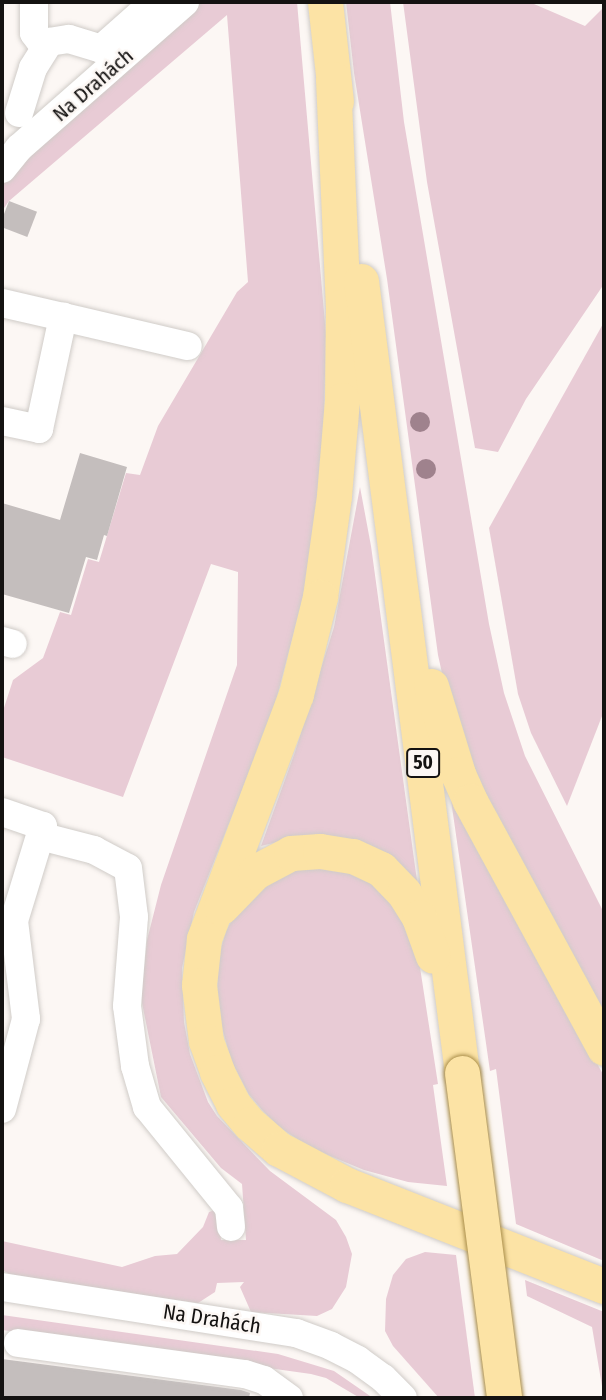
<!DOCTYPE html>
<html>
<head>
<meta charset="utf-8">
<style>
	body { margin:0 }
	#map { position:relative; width:606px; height:1400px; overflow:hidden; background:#fcf7f4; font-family:"Fira Sans Condensed",sans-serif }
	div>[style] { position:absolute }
	.green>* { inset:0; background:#e8cbd5 }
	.building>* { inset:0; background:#c4bebd; transform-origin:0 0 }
	.roads { filter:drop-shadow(0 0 2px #d0ccc8) drop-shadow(0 0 2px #d0ccc8) }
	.minor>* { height:28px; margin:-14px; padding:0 14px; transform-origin:14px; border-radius:14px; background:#fff }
	.major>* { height:35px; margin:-17.5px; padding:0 17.5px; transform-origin:17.5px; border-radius:17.5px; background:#fce3a5 }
	.bridges { filter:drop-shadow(0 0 2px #aa8e4a) drop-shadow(0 0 2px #aa8e4a) }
	.major-bridge>* { height:35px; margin:-17.5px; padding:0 17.5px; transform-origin:17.5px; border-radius:17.5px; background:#fce3a5 }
	.trees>* { width:20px; height:20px; margin:-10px; border-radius:50%; background:#9f828d }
	span { translate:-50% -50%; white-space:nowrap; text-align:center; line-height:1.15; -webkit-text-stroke:5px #fcf7f4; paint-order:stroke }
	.shield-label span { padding:2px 5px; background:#fcf7f4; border:2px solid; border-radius:5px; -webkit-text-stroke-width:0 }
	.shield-label { font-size:19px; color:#141211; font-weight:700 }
	.street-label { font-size:21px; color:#141211 }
	.frame { position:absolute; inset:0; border:4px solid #141211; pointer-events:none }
</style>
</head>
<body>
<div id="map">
	<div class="green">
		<div style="clip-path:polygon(197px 2px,297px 2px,326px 335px,323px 451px,309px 574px,273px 712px,194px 912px,182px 968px,184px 1022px,190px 1054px,208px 1102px,217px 1116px,270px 1171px,336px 1220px,346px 1237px,352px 1254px,346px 1287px,332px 1309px,317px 1316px,251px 1312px,240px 1287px,244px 1282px,217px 1283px,215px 1292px,198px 1303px,56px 1284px,13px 1276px,2px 1270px,2px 1241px,122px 1267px,155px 1256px,177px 1254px,203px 1227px,209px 1212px,218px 1209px,221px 1240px,246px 1240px,242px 1184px,221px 1168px,161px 1097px,141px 998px,147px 940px,161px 885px,237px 665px,238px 572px,211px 564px,123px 797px,2px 757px,2px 714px,13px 680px,43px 658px,60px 612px,71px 615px,88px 559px,99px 562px,126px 473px,140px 475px,158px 426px,237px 292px,248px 282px,227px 15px,9px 201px,2px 211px,2px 181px)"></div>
		<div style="clip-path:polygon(346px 2px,390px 2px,404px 122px,489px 624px,504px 693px,525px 756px,604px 913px,604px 1020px,506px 845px,450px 709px,438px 655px,387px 279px,354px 73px)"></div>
		<div style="clip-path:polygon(403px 2px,534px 4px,585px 26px,604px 7px,604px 284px,526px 399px,498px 452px,475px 448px,427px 182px)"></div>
		<div style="clip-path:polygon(604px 322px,604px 711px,567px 806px,531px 733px,518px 694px,489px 528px)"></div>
		<div style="clip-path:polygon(360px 487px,371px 546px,418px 888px,290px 839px,261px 846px,295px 752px,334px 627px)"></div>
		<div style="clip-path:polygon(451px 800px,604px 1076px,604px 1261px,516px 1224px,496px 1069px,490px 1071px)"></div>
		<div style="clip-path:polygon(303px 866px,358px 872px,398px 906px,419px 961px,438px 1084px,433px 1085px,447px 1186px,408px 1182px,364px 1170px,311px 1148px,279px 1127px,262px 1110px,248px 1093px,231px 1060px,220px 1020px,217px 993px,219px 956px,226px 931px,234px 917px,265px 883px)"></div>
		<div style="clip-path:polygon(425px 1252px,456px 1255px,475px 1398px,439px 1398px,393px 1346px,385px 1331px,386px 1299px,393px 1275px,406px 1259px)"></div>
		<div style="clip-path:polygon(525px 1280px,604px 1312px,604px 1398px,592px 1327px,527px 1296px)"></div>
		<div style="clip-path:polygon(2px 1315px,278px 1354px,334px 1371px,373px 1398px,360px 1398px,326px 1378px,311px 1374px,2px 1330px)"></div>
	</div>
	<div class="building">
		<div style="left:9px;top:201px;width:30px;height:27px;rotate:21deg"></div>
		<div style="clip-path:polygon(80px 453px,127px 467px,107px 536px,104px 535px,97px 560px,86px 557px,69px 613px,2px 594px,2px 503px,60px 520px)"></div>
		<div style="clip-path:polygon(2px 1359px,241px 1390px,250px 1393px,249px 1398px,2px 1398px)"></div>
	</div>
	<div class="roads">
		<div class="minor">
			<div style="left:34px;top:2px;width:31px;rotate:90deg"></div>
			<div style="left:34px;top:33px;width:17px;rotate:54deg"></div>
			<div style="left:19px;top:113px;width:47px;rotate:-72.7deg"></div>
			<div style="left:33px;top:68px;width:31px;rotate:-58deg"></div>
			<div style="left:49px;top:42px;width:20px;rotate:-9deg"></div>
			<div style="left:69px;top:39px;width:34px;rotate:17deg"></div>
			<div style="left:101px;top:49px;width:71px;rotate:-41.6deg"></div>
			<div style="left:2px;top:169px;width:27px;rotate:-51deg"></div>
			<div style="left:19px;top:148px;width:221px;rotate:-41.3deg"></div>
			<div style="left:2px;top:303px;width:63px;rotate:12.9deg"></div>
			<div style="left:2px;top:421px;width:38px;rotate:12deg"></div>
			<div style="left:39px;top:429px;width:115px;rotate:-77.9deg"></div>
			<div style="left:63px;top:317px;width:128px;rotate:13.1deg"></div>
			<div style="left:2px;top:641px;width:11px;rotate:15deg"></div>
			<div style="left:2px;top:812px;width:43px;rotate:18.9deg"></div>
			<div style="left:43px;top:826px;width:99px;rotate:107deg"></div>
			<div style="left:14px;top:921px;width:99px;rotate:83deg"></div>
			<div style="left:26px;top:1019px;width:93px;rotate:104.9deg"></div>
			<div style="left:40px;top:836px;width:56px;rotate:14.5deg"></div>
			<div style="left:94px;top:850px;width:38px;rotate:28deg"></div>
			<div style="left:128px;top:868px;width:49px;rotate:83deg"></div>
			<div style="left:134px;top:917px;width:89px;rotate:94.5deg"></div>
			<div style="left:127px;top:1006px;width:61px;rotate:82.4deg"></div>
			<div style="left:135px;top:1066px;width:43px;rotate:73.7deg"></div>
			<div style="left:147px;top:1107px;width:130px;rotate:50.9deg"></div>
			<div style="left:229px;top:1208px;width:19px;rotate:84deg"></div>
			<div style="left:2px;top:1287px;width:298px;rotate:8.9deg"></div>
			<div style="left:296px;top:1333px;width:37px;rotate:20deg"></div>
			<div style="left:331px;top:1346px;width:30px;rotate:27deg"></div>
			<div style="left:358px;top:1360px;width:31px;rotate:36deg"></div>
			<div style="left:383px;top:1378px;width:28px;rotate:45deg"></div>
			<div style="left:18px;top:1343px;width:229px;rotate:7.8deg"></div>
			<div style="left:245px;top:1374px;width:20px;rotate:18deg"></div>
			<div style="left:264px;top:1380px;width:31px;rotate:36deg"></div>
		</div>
		<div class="major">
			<div style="left:325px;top:2px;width:100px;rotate:83.7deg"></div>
			<div style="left:333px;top:79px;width:227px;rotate:87.5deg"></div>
			<div style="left:343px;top:306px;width:94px;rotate:90.6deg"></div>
			<div style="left:342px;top:400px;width:96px;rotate:94.8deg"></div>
			<div style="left:334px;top:496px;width:102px;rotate:97.9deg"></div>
			<div style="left:320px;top:597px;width:100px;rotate:103.9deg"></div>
			<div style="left:296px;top:694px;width:262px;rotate:110.6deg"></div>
			<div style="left:204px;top:939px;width:46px;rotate:96.2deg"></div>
			<div style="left:199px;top:985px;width:56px;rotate:82.9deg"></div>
			<div style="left:206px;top:1041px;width:33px;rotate:70deg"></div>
			<div style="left:217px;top:1072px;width:36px;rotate:63deg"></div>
			<div style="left:233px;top:1104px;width:26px;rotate:50deg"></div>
			<div style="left:250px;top:1124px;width:38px;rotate:41deg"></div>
			<div style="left:279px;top:1149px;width:77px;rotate:27.9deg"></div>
			<div style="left:347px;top:1185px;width:276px;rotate:21.5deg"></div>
			<div style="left:361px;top:281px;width:798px;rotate:82.73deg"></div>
			<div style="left:431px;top:686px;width:92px;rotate:72.9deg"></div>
			<div style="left:458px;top:774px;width:30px;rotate:66deg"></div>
			<div style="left:470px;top:801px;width:281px;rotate:61.5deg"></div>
			<div style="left:221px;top:907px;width:49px;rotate:-45.8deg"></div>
			<div style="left:255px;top:872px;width:41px;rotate:-27.8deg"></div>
			<div style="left:291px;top:853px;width:29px;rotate:-4deg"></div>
			<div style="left:320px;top:851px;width:33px;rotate:9deg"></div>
			<div style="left:353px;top:856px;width:31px;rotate:25deg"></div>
			<div style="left:381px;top:869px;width:33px;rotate:46deg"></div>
			<div style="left:404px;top:893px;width:28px;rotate:58deg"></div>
			<div style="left:419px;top:917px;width:41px;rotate:70.3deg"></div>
		</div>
	</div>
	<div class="bridges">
		<div class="major-bridge">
			<div style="left:462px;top:1073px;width:328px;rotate:82.6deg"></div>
		</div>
	</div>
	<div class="trees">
		<div style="left:420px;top:422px"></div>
		<div style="left:426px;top:469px"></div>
	</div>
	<div class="shield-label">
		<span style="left:423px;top:763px">50</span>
	</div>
	<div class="street-label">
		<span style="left:93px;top:85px;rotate:-41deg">Na Drahách</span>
		<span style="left:212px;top:1319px;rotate:9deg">Na Drahách</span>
	</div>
	<div class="frame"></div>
</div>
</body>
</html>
